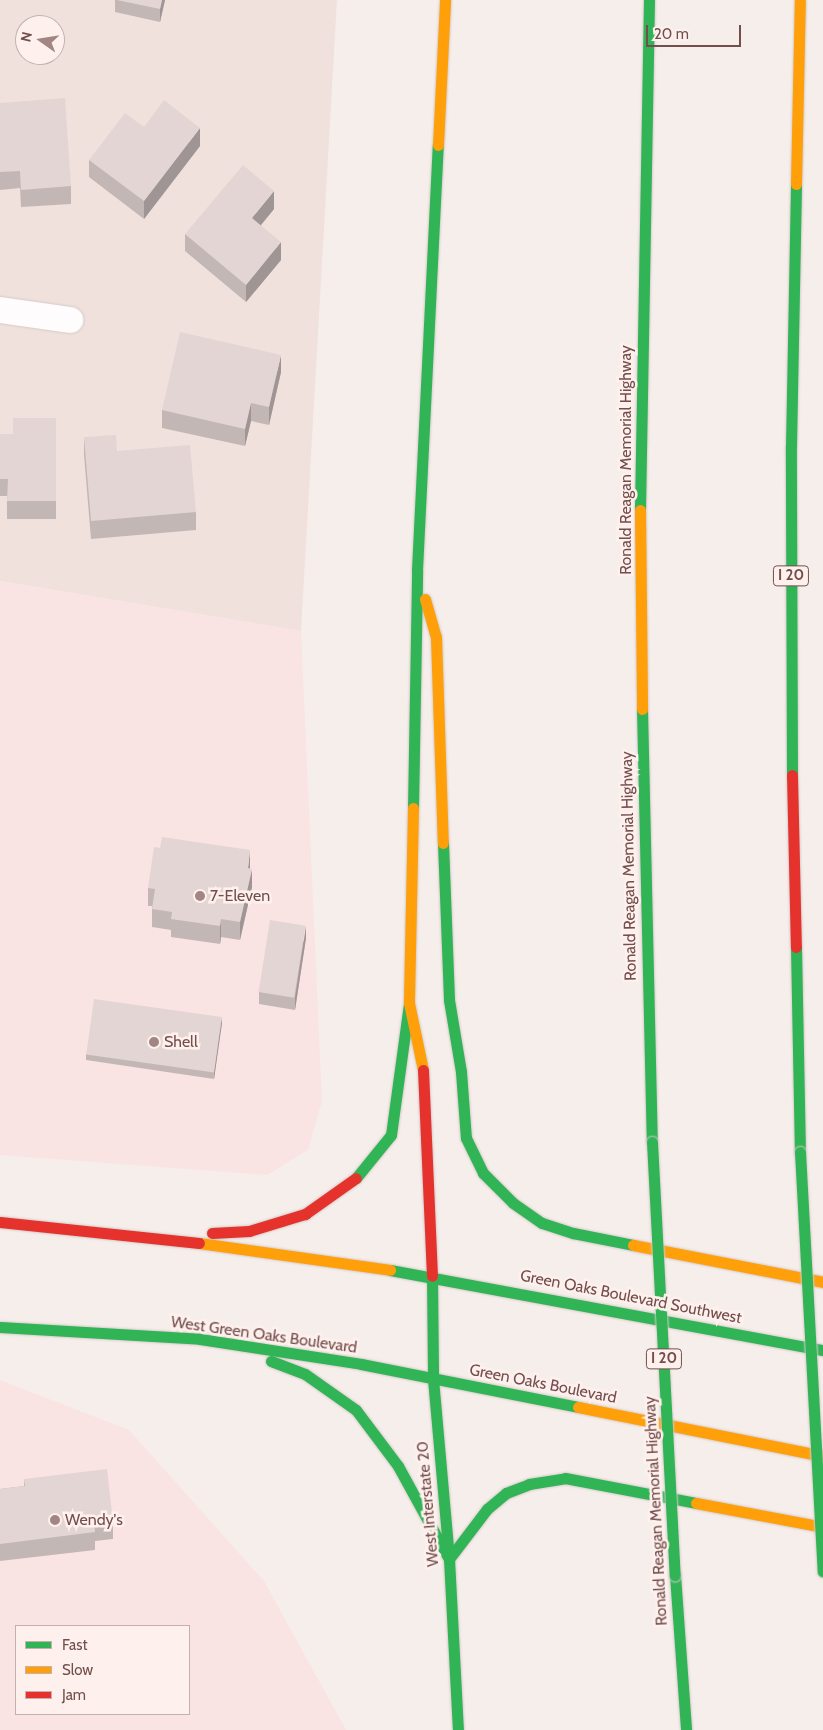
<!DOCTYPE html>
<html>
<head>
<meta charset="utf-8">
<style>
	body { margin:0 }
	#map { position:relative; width:823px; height:1730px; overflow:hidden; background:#f6eeeb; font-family:Cabin,sans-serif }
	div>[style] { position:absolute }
	.residential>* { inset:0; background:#f1e1dc }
	.commercial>* { inset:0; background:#f9e4e3 }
	.roads { filter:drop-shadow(0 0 1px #d4cac8) drop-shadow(0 0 1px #d4cac8) }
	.street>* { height:26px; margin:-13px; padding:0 13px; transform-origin:13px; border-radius:13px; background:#fefcfc }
	.fast>* { height:11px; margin:-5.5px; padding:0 5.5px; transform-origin:5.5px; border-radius:5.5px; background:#30b455 }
	.slow>* { height:11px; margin:-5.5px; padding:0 5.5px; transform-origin:5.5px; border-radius:5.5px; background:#ff9f0a }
	.jam>* { height:11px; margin:-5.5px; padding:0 5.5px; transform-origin:5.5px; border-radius:5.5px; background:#e5322d }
	.bridges { filter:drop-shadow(0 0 1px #d8cbca) drop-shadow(0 0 1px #d8cbca) }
	.fast-bridge>* { height:11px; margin:-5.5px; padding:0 5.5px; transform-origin:5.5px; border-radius:5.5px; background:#30b455 }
	.wall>* { inset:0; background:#c3b7b5 }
	.shaded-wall>* { inset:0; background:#9f9594 }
	.building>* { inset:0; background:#e3d5d3; transform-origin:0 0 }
	.dots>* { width:14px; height:14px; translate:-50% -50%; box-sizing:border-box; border:2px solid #fef1ed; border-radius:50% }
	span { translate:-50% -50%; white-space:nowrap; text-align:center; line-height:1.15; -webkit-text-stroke:5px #fef1ed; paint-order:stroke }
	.shield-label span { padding:1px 4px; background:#fef1ed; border:1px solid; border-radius:4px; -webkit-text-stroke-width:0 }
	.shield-label { font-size:15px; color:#734e4d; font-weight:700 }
	.street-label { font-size:16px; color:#734e4d }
	.poi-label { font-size:16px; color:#734e4d }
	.left { translate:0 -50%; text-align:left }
	.legend { position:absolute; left:15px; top:1625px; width:175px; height:90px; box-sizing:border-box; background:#fef1ed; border:1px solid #c6b0ad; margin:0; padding:6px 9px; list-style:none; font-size:15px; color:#734e4d }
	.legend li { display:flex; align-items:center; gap:10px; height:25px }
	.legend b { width:25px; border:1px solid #c6b0ad }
	.north { position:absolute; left:15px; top:15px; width:50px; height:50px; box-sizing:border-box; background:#fef1ed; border:1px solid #c6b0ad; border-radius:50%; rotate:283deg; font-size:14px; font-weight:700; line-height:20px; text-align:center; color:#734e4d }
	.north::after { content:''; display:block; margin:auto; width:18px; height:22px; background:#a18684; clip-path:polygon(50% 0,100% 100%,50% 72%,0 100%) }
	.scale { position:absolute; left:646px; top:25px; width:95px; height:22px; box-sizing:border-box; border:2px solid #734e4d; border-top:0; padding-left:6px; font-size:15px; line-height:18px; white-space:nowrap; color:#734e4d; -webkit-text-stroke:4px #fef1ed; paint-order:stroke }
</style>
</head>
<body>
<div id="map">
	<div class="residential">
		<div style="clip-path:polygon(evenodd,0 0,337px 0,301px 631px,0 581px,0 0,25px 25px,55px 25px,55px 55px,25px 55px,25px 25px)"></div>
	</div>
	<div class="commercial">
		<div style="clip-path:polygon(0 581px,301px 631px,322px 1101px,308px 1150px,267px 1175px,0 1155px)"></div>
		<div style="clip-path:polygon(evenodd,0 1380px,129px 1430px,264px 1581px,346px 1730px,0 1730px,0 1380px,16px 1626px,189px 1626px,189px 1714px,16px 1714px,16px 1626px)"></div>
	</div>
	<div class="roads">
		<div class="street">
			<div style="left:0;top:310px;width:71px;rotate:8.1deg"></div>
		</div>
		<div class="fast">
			<div style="left:640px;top:510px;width:510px;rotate:-88.99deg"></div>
			<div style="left:642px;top:709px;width:433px;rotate:88.7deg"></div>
			<div style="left:792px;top:775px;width:329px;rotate:-90.2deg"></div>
			<div style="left:791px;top:446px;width:262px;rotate:-88.9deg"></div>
			<div style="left:413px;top:808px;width:238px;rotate:-89deg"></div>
			<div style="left:417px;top:570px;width:426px;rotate:-87.2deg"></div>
			<div style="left:443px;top:843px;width:157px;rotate:87.8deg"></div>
			<div style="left:449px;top:1000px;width:73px;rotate:80.5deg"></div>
			<div style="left:461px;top:1072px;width:66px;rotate:85.7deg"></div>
			<div style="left:466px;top:1138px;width:39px;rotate:64deg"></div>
			<div style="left:483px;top:1173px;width:42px;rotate:45deg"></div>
			<div style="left:513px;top:1203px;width:35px;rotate:35deg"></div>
			<div style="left:542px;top:1223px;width:33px;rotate:18deg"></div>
			<div style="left:573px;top:1233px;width:61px;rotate:11.3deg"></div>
			<div style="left:796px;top:947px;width:205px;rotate:88.9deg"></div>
			<div style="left:356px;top:1178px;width:55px;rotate:-50.9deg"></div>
			<div style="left:391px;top:1135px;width:133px;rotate:-82.2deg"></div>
			<div style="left:390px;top:1270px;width:440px;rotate:10.5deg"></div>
			<div style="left:432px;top:1276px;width:103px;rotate:89.4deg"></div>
			<div style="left:433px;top:1379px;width:181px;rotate:84.9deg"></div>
			<div style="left:449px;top:1559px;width:171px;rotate:87deg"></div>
			<div style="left:0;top:1327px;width:200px;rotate:3.4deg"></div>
			<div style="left:200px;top:1339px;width:163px;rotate:8.8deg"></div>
			<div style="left:361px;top:1364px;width:221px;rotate:11.2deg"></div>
			<div style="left:271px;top:1361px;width:36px;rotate:21deg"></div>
			<div style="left:305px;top:1374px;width:62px;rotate:35.2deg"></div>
			<div style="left:356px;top:1410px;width:70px;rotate:53.1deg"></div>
			<div style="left:398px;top:1466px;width:106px;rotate:61.3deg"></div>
			<div style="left:449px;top:1559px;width:63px;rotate:-52.8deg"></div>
			<div style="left:487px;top:1509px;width:25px;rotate:-40deg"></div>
			<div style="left:506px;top:1493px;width:25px;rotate:-21deg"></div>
			<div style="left:529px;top:1484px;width:36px;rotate:-9deg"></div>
			<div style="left:565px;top:1478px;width:133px;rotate:10.8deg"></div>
			<div style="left:675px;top:1575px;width:155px;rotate:85.9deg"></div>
		</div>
		<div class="slow">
			<div style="left:438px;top:145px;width:145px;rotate:-87.2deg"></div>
			<div style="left:796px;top:184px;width:184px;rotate:-88.8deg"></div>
			<div style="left:640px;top:510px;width:199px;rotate:89.4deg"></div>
			<div style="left:425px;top:599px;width:40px;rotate:74deg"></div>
			<div style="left:436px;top:637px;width:206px;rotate:88.1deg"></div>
			<div style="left:413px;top:808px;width:195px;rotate:91.2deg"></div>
			<div style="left:409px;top:1003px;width:68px;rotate:78.2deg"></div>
			<div style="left:199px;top:1243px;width:193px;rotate:8deg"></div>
			<div style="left:633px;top:1245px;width:194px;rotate:11deg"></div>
			<div style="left:578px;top:1407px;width:250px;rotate:11.3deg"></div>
			<div style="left:696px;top:1503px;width:129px;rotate:10.7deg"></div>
		</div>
		<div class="jam">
			<div style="left:792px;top:775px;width:172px;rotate:88.7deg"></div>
			<div style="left:423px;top:1070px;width:206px;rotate:87.5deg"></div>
			<div style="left:0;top:1222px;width:200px;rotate:6deg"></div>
			<div style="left:212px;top:1233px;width:37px;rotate:-3deg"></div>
			<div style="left:249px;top:1231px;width:59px;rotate:-16.9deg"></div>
			<div style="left:305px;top:1214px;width:62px;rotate:-35.2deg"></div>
		</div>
	</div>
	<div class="bridges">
		<div class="fast-bridge">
			<div style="left:652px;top:1142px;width:434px;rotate:87deg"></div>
			<div style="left:800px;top:1152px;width:420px;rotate:86.9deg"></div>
		</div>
	</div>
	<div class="wall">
		<div style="clip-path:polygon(115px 0,165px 0,160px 22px,115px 12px)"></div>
		<div style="clip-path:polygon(0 103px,71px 186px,71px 204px,21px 207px,20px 188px,0 190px)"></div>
		<div style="clip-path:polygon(144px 127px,200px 146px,144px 219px,89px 177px,89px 160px)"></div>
		<div style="clip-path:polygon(274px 209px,261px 225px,281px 260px,246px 302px,185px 251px,185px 234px)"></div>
		<div style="clip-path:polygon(281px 372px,269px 425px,251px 421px,245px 446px,162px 428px,162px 410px)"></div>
		<div style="clip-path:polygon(56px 418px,56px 519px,7px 519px,7px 496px,0 496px,0 434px,13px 434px)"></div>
		<div style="clip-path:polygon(84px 437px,117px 451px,196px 512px,196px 530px,91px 539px,84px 455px)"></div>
		<div style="clip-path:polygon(250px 869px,252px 887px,240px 940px,221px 937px,220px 944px,171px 937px,171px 930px,152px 927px,152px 906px,148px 906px,148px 888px)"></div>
		<div style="clip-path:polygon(306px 938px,295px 1010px,259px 1004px,259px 992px)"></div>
		<div style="clip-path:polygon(222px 1023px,214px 1079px,86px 1060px,86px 1054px)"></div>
		<div style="clip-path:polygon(24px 1479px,113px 1521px,113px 1539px,95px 1541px,95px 1550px,0 1561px,0 1489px,24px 1486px)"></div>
	</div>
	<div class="shaded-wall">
		<div style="clip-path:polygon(162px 0,165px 0,160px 22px,160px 9px)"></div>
		<div style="clip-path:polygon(200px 128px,200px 146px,144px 219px,144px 201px)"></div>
		<div style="clip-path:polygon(274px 191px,274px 209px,252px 236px,252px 218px)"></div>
		<div style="clip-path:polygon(281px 242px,281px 260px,246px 302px,246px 285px)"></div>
		<div style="clip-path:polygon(281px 355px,281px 372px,269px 425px,269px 407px)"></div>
		<div style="clip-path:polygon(251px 403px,251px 421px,245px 446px,245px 429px)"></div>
		<div style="clip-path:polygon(250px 850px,250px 868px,248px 886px,248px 868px)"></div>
		<div style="clip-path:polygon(252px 869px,252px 887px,240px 940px,240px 922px)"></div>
		<div style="clip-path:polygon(221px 919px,221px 937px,220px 944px,220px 926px)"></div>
		<div style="clip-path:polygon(306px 926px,306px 938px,295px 1010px,295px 998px)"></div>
		<div style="clip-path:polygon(222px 1017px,222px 1023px,214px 1079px,214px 1072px)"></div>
	</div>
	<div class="building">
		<div style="clip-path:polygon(117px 0,162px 0,160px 9px)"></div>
		<div style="clip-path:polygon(65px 98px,71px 186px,21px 190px,20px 171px,0 172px,0 103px)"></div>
		<div style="clip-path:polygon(164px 100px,200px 128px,144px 201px,89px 160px,125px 113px,144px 127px)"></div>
		<div style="clip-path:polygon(243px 165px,274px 191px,252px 218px,281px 242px,246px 285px,185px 234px)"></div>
		<div style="clip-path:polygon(180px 332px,281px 355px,269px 407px,251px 403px,245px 429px,162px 410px)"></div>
		<div style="clip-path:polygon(13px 418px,56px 418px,56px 501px,7px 501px,8px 479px,0 479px,0 434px,13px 434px)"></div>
		<div style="clip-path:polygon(116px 435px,117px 451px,190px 445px,196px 512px,91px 521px,84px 437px)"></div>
		<div style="clip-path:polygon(162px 837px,250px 850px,248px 868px,252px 869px,240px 922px,221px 919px,220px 926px,171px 919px,172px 912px,152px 909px,155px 889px,148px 888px,154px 847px,160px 848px)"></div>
		<div style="left:270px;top:920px;width:36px;height:73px;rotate:9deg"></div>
		<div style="left:94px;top:999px;width:129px;height:56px;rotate:8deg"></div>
		<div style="clip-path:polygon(107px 1469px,113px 1521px,94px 1523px,95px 1532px,0 1544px,0 1489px,25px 1486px,24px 1479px)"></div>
	</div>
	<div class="dots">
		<div style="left:200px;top:896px;background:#a18684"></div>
		<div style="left:154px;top:1042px;background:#a18684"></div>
		<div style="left:55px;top:1520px;background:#a18684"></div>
	</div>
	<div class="shield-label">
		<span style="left:791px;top:576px">I 20</span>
		<span style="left:664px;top:1359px">I 20</span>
	</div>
	<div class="street-label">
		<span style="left:626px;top:460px;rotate:-90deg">Ronald Reagan Memorial Highway</span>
		<span style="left:629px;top:866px;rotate:-91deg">Ronald Reagan Memorial Highway</span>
		<span style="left:631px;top:1297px;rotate:11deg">Green Oaks Boulevard Southwest</span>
		<span style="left:264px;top:1335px;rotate:8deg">West Green Oaks Boulevard</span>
		<span style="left:543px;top:1384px;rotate:11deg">Green Oaks Boulevard</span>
		<span style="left:428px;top:1504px;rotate:-95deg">West Interstate 20</span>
		<span style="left:656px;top:1511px;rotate:-93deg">Ronald Reagan Memorial Highway</span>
	</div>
	<div class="poi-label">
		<span class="left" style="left:210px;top:896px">7-Eleven</span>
		<span class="left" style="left:164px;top:1042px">Shell</span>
		<span class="left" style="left:65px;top:1520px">Wendy's</span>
	</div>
	<ul class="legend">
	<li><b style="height:6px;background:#30b455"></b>Fast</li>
	<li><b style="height:6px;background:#ff9f0a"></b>Slow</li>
	<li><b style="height:6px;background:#e5322d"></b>Jam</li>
	</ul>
	<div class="north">N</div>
	<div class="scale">20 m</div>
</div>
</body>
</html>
